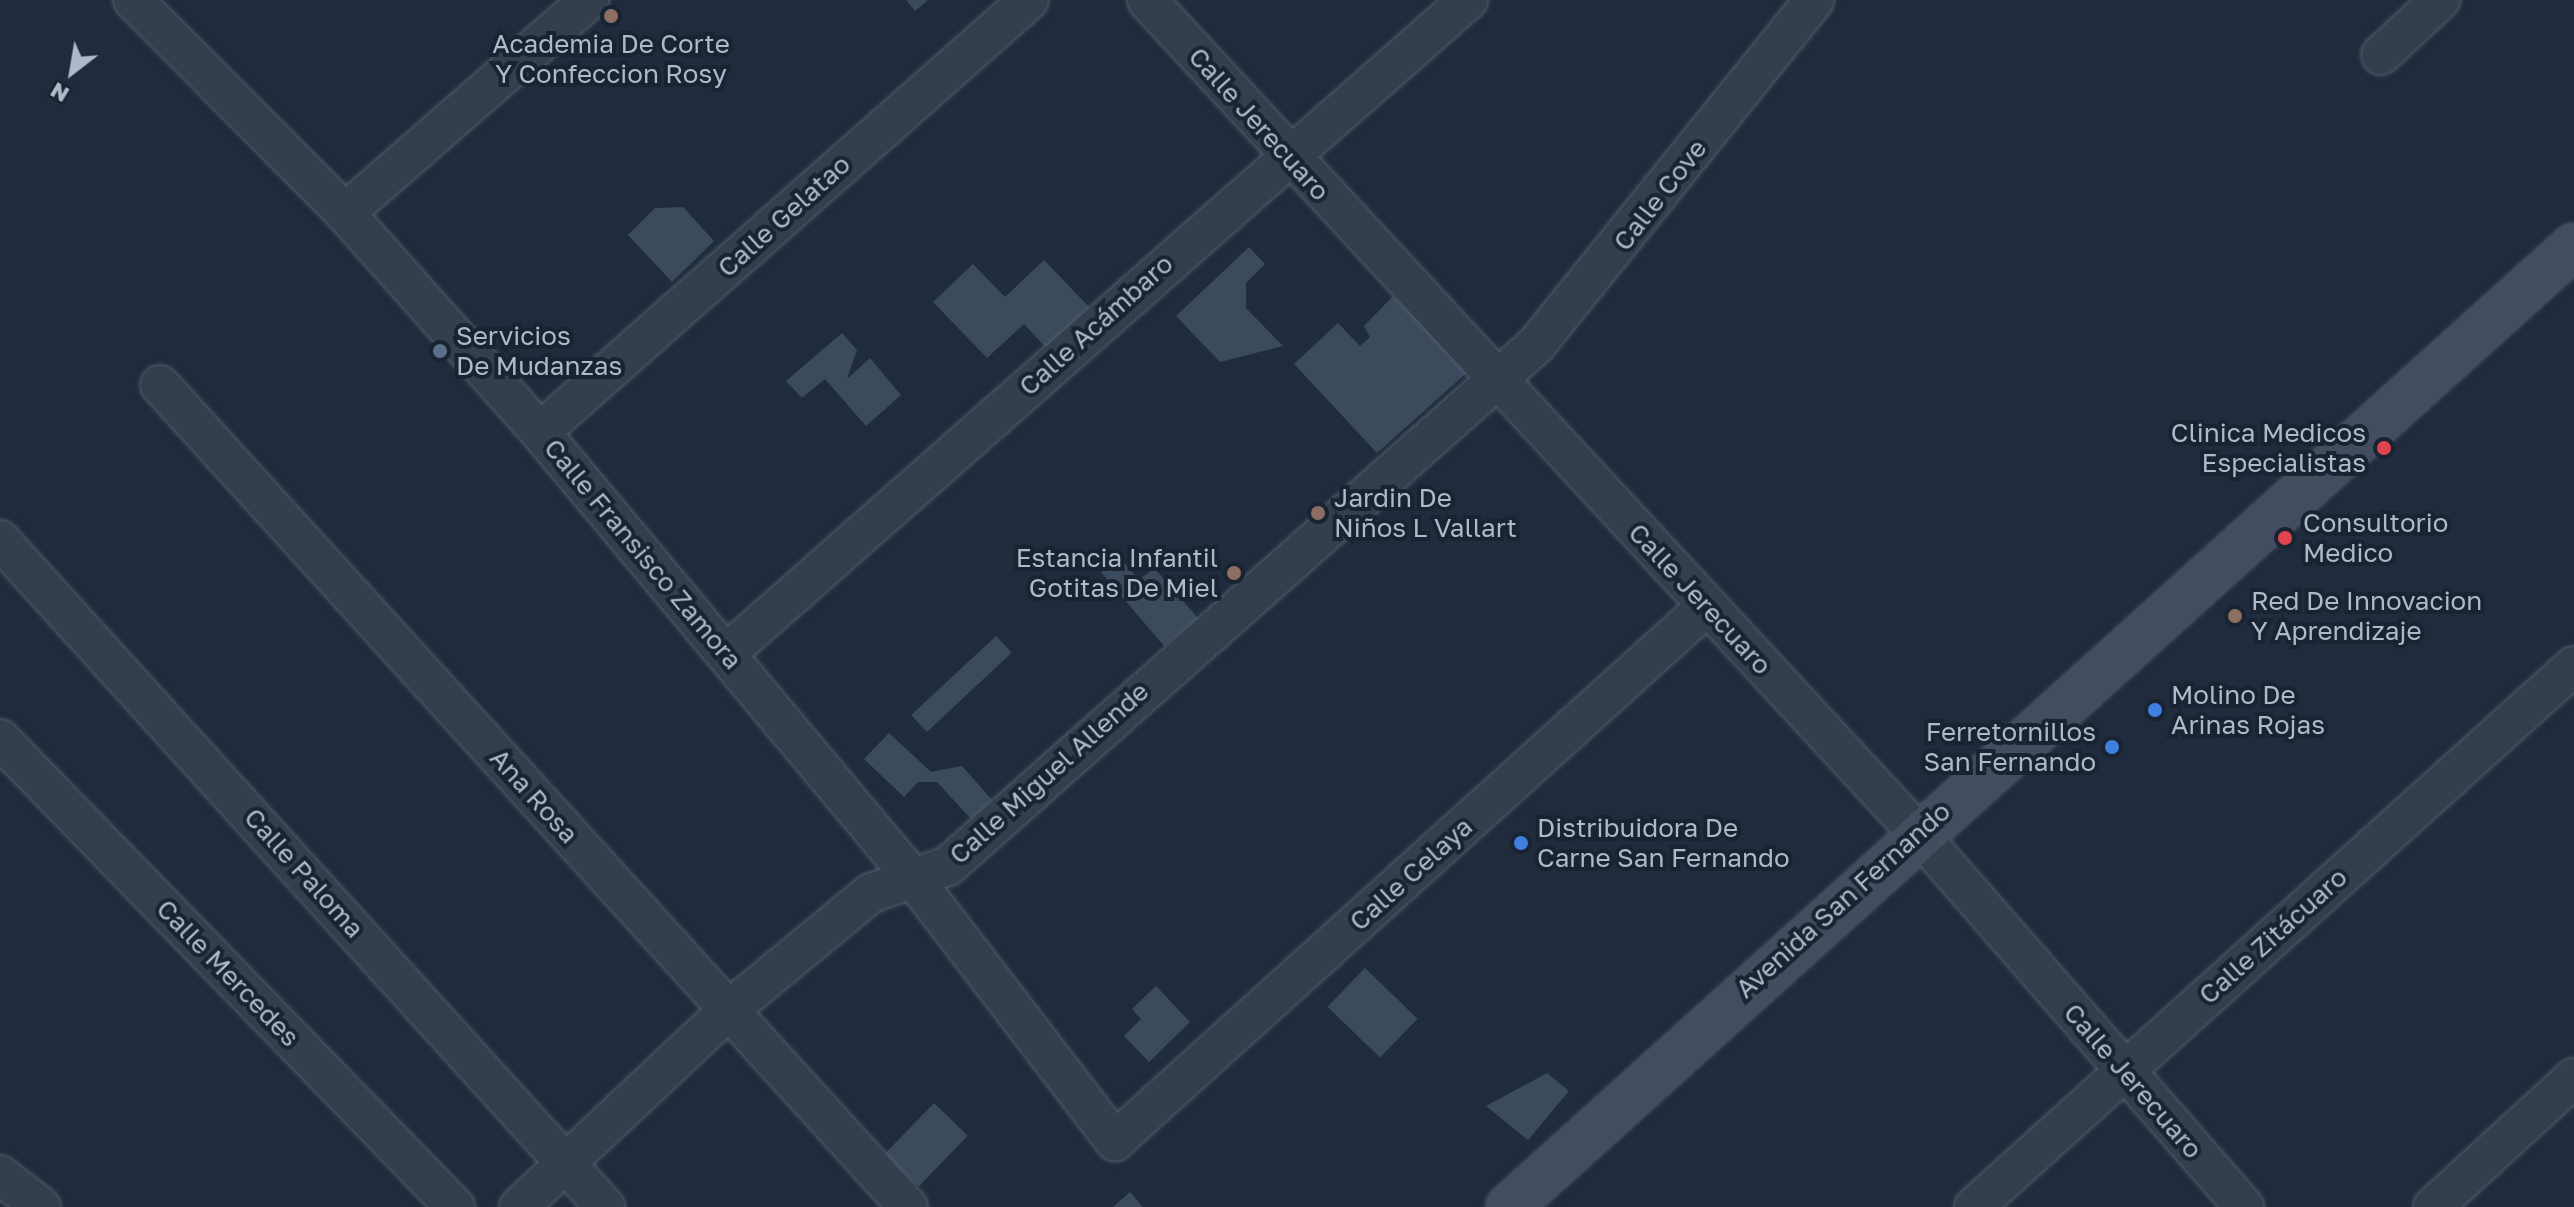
<!DOCTYPE html>
<html>
<head>
<meta charset="utf-8">
<style>
	body { margin:0 }
	#map { position:relative; width:2574px; height:1207px; overflow:hidden; background:#202c3d; font-family:"Golos Text",sans-serif }
	div>[style] { position:absolute }
	.building>* { inset:0; background:#3b4a5d; transform-origin:0 0 }
	.roads { filter:drop-shadow(0 0 2px #525c6b) drop-shadow(0 0 2px #525c6b) }
	.street>* { height:38px; margin:-19px; padding:0 19px; transform-origin:19px; border-radius:19px; background:#343e4d }
	.secondary>* { height:44px; margin:-22px; padding:0 22px; transform-origin:22px; border-radius:22px; background:#424d60 }
	.dots>* { width:22px; height:22px; translate:-50% -50%; box-sizing:border-box; border:4px solid #192332; border-radius:50% }
	span { translate:-50% -50%; white-space:nowrap; text-align:center; line-height:1.15; -webkit-text-stroke:8px #192332; paint-order:stroke }
	.poi-label { font-size:26px; color:#afb9c9 }
	.left { translate:0 -50%; text-align:left }
	.right { translate:-100% -50%; text-align:right }
	.street-label { font-size:26px; color:#afb9c9 }
	.north { position:absolute; left:32px; top:32px; width:80px; height:80px; -webkit-text-stroke:6px #192332; paint-order:stroke; rotate:211deg; font-size:22px; font-weight:700; line-height:32px; text-align:center; color:#afb9c9 }
	.north::after { content:''; display:block; margin:auto; width:28px; height:36px; background:#afb9c9; clip-path:polygon(50% 0,100% 100%,50% 72%,0 100%) }
</style>
</head>
<body>
<div id="map">
	<div class="building">
		<div style="clip-path:polygon(906px 0,928px 0,915px 11px)"></div>
		<div style="clip-path:polygon(683px 207px,714px 241px,672px 282px,628px 235px,655px 208px)"></div>
		<div style="clip-path:polygon(1249px 247px,1265px 264px,1246px 283px,1246px 308px,1283px 346px,1220px 362px,1176px 316px)"></div>
		<div style="clip-path:polygon(1044px 260px,1091px 309px,1048px 350px,1024px 324px,987px 358px,933px 302px,973px 264px,1005px 297px)"></div>
		<div style="clip-path:polygon(1393px 296px,1471px 369px,1377px 453px,1294px 364px,1338px 323px,1360px 346px,1370px 337px,1364px 326px)"></div>
		<div style="clip-path:polygon(842px 333px,857px 350px,847px 379px,870px 358px,901px 395px,866px 426px,825px 379px,802px 398px,786px 381px)"></div>
		<div style="clip-path:polygon(1119px 557px,1139px 580px,1154px 568px,1198px 618px,1164px 646px,1101px 572px)"></div>
		<div style="left:996px;top:636px;width:23px;height:116px;rotate:47deg"></div>
		<div style="clip-path:polygon(889px 733px,931px 772px,962px 766px,992px 800px,971px 819px,937px 782px,918px 782px,904px 797px,864px 759px)"></div>
		<div style="left:1365px;top:968px;width:73px;height:54px;rotate:44deg"></div>
		<div style="clip-path:polygon(1156px 986px,1190px 1022px,1149px 1062px,1124px 1036px,1141px 1019px,1132px 1009px)"></div>
		<div style="clip-path:polygon(1547px 1073px,1569px 1091px,1528px 1140px,1486px 1106px)"></div>
		<div style="left:934px;top:1103px;width:47px;height:71px;rotate:44deg"></div>
		<div style="clip-path:polygon(1130px 1192px,1143px 1207px,1113px 1207px)"></div>
	</div>
	<div class="roads">
		<div class="street">
			<div style="left:133px;top:0;width:301px;rotate:45.1deg"></div>
			<div style="left:345px;top:213px;width:293px;rotate:48.3deg"></div>
			<div style="left:540px;top:432px;width:586px;rotate:50.12deg"></div>
			<div style="left:916px;top:882px;width:327px;rotate:52.5deg"></div>
			<div style="left:1115px;top:1141px;width:798px;rotate:-42.1deg"></div>
			<div style="left:1147px;top:0;width:1134px;rotate:47.22deg"></div>
			<div style="left:1917px;top:832px;width:498px;rotate:48.9deg"></div>
			<div style="left:2381px;top:55px;width:81px;rotate:-43deg"></div>
			<div style="left:345px;top:213px;width:324px;rotate:-41.1deg"></div>
			<div style="left:160px;top:385px;width:1111px;rotate:47.7deg"></div>
			<div style="left:540px;top:432px;width:652px;rotate:-41.46deg"></div>
			<div style="left:0;top:540px;width:901px;rotate:47.79deg"></div>
			<div style="left:727px;top:653px;width:988px;rotate:-41.39deg"></div>
			<div style="left:0;top:739px;width:653px;rotate:45.81deg"></div>
			<div style="left:0;top:1175px;width:52px;rotate:38deg"></div>
			<div style="left:519px;top:1207px;width:288px;rotate:-43.2deg"></div>
			<div style="left:729px;top:1010px;width:184px;rotate:-39.5deg"></div>
			<div style="left:871px;top:893px;width:82px;rotate:-19.3deg"></div>
			<div style="left:948px;top:866px;width:786px;rotate:-41.54deg"></div>
			<div style="left:1536px;top:345px;width:443px;rotate:-51.1deg"></div>
			<div style="left:1974px;top:1207px;width:808px;rotate:-42.04deg"></div>
			<div style="left:2433px;top:1207px;width:191px;rotate:-42.5deg"></div>
		</div>
		<div class="secondary">
			<div style="left:1509px;top:1207px;width:1434px;rotate:-42.06deg"></div>
		</div>
	</div>
	<div class="dots">
		<div style="left:611px;top:16px;background:#8d6e63"></div>
		<div style="left:440px;top:351px;background:#5c6f8a"></div>
		<div style="left:2384px;top:448px;background:#e0444e"></div>
		<div style="left:1318px;top:513px;background:#8d6e63"></div>
		<div style="left:2285px;top:538px;background:#e0444e"></div>
		<div style="left:1234px;top:573px;background:#8d6e63"></div>
		<div style="left:2235px;top:616px;background:#8d6e63"></div>
		<div style="left:2155px;top:710px;background:#3f7fe0"></div>
		<div style="left:2112px;top:747px;background:#3f7fe0"></div>
		<div style="left:1521px;top:843px;background:#3f7fe0"></div>
	</div>
	<div class="poi-label">
		<span style="left:611px;top:59px">Academia De Corte<br>Y Confeccion Rosy</span>
		<span class="left" style="left:456px;top:351px">Servicios<br>De Mudanzas</span>
		<span class="right" style="left:2366px;top:448px">Clinica Medicos<br>Especialistas</span>
		<span class="left" style="left:1334px;top:513px">Jardin De<br>Niños L Vallart</span>
		<span class="left" style="left:2303px;top:538px">Consultorio<br>Medico</span>
		<span class="right" style="left:1218px;top:573px">Estancia Infantil<br>Gotitas De Miel</span>
		<span class="left" style="left:2251px;top:616px">Red De Innovacion<br>Y Aprendizaje</span>
		<span class="left" style="left:2171px;top:710px">Molino De<br>Arinas Rojas</span>
		<span class="right" style="left:2096px;top:747px">Ferretornillos<br>San Fernando</span>
		<span class="left" style="left:1537px;top:843px">Distribuidora De<br>Carne San Fernando</span>
	</div>
	<div class="street-label">
		<span style="left:1259px;top:124px;rotate:48deg">Calle Jerecuaro</span>
		<span style="left:1660px;top:195px;rotate:-52deg">Calle Cove</span>
		<span style="left:784px;top:216px;rotate:-42deg">Calle Gelatao</span>
		<span style="left:1096px;top:325px;rotate:-42deg">Calle Acámbaro</span>
		<span style="left:643px;top:554px;rotate:50deg">Calle Fransisco Zamora</span>
		<span style="left:1700px;top:599px;rotate:47deg">Calle Jerecuaro</span>
		<span style="left:1049px;top:773px;rotate:-42deg">Calle Miguel Allende</span>
		<span style="left:534px;top:796px;rotate:48deg">Ana Rosa</span>
		<span style="left:304px;top:873px;rotate:48deg">Calle Paloma</span>
		<span style="left:1411px;top:874px;rotate:-42deg">Calle Celaya</span>
		<span style="left:1843px;top:900px;rotate:-42deg">Avenida San Fernando</span>
		<span style="left:2273px;top:936px;rotate:-42deg">Calle Zitácuaro</span>
		<span style="left:228px;top:973px;rotate:46deg">Calle Mercedes</span>
		<span style="left:2133px;top:1081px;rotate:49deg">Calle Jerecuaro</span>
	</div>
	<div class="north">N</div>
</div>
</body>
</html>
